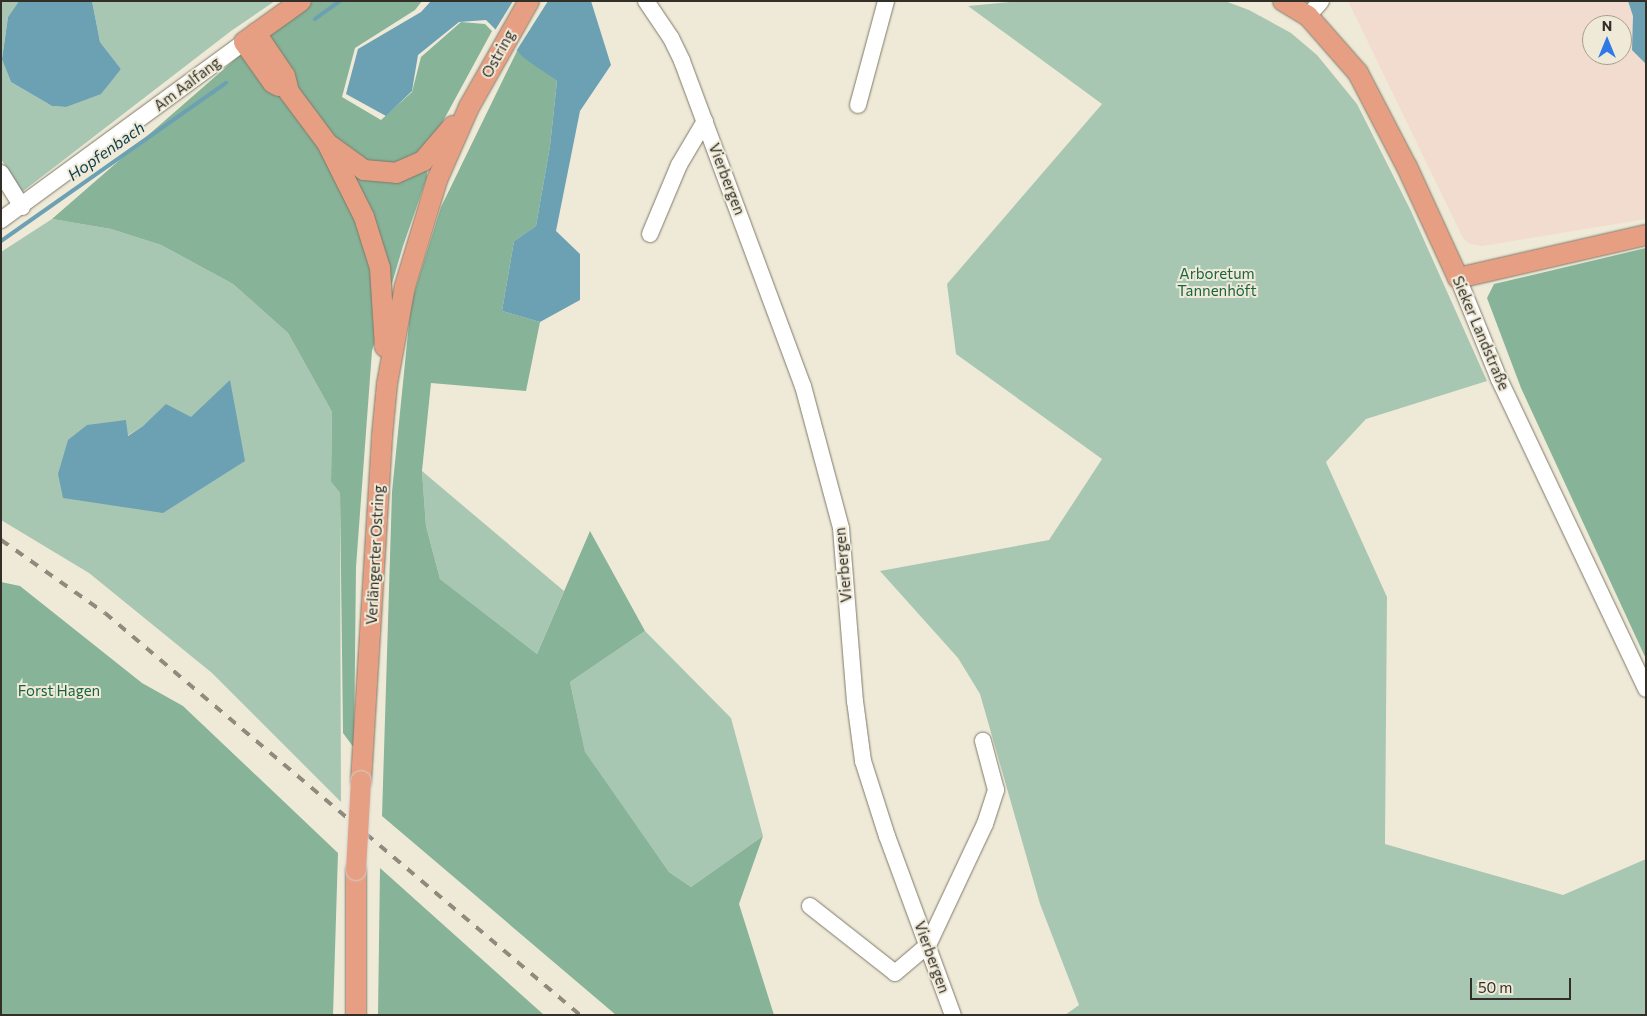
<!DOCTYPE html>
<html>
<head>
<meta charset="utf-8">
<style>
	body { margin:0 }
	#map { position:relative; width:1647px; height:1016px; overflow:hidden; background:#efead8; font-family:Commissioner,sans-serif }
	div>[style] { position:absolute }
	.medical>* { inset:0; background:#f2dbcf }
	.green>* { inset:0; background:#a8c7b3 }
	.forest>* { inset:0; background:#87b398 }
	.water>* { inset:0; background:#6ca0b3 }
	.pier>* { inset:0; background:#efead8 }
	.stream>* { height:4px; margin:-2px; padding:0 2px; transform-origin:2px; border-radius:2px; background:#6ca0b3 }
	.roads { filter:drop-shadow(0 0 1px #7e7969) drop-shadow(0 0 1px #7e7969) }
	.minor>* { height:16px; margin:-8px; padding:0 8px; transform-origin:8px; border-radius:8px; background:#fff }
	.major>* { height:20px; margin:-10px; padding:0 10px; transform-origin:10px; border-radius:10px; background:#e69f82 }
	.rail>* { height:4px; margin-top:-2px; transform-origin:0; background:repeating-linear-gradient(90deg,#8e8a7e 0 9px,transparent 0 18px) }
	.bridges { filter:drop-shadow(0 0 1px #d2d1d0) drop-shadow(0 0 1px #d2d1d0) }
	.major-bridge>* { height:20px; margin:-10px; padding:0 10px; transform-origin:10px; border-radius:10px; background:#e69f82 }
	span { translate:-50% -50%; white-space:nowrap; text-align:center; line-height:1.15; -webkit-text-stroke:4px #efead8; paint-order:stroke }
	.street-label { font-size:15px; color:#312f28 }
	.park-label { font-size:15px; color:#1a6340 }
	.water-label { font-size:16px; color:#11404f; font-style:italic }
	.frame { position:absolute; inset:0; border:2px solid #312f28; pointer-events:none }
	.north { position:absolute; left:1582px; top:15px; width:50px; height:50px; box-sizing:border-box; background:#efead8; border:1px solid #a39f92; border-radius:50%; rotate:0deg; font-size:14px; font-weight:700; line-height:20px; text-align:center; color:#312f28 }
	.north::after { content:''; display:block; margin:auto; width:18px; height:22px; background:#2f79e6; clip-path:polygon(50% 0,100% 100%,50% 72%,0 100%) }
	.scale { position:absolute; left:1470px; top:978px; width:101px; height:22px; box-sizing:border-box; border:2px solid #312f28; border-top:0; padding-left:6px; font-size:15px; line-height:18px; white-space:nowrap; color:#312f28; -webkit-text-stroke:4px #efead8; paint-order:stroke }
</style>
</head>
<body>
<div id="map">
	<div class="medical">
		<div style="clip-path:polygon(evenodd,1348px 1px,1646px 1px,1646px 219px,1482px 246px,1470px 244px,1463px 238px,1348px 1px,1592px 25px,1622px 25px,1622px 55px,1592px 55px,1592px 25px)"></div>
	</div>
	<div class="green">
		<div style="clip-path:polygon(1px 1px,19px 1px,8px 17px,2px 58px,11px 82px,52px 106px,66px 107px,112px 79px,121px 69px,100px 42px,92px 1px,275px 1px,231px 31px,22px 192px,1px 159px)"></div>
		<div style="clip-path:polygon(1021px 1px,1225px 1px,1249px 10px,1291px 33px,1317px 55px,1357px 104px,1411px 211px,1487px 381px,1366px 419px,1326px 462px,1387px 597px,1385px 844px,1563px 895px,1646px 859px,1646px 1015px,1065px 1015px,1079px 1005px,1040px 904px,980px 694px,958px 658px,880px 571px,1049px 540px,1102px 459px,956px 354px,947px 284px,1102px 104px,968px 6px)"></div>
		<div style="clip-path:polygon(evenodd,52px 219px,111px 229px,161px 245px,233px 284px,288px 333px,332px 412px,331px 482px,340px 493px,341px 802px,212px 673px,89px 573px,1px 520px,1px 252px,52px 219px,166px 405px,191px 418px,58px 474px,126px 420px,127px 436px,143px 426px,166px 405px)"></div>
		<div style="clip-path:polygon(422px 471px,564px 591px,537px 654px,440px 579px,426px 526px)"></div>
		<div style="clip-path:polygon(645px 631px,731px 718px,763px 836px,691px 887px,669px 872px,585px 753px,570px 682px)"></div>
	</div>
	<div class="forest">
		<div style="clip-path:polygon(313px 1px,422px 1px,415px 10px,355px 48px,342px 97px,381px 120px,412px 92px,421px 57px,461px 22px,485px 24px,492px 31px,429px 147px,427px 177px,403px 246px,372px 351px,356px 567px,354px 748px,343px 733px,340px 493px,331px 482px,332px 412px,288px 333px,233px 284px,161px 245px,111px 229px,52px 219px,240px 55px)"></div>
		<div style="clip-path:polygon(517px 51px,557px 81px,550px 146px,536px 226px,514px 241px,502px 311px,540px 322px,526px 391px,431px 383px,422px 471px,426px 526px,440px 579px,537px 654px,590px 531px,645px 631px,570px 682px,585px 752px,669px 872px,691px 887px,763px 836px,739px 904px,774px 1015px,616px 1015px,382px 816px,392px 492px,411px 303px,441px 207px)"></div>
		<div style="clip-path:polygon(1646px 248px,1646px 659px,1521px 388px,1487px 298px,1494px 284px)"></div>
		<div style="clip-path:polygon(1px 582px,20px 586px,142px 683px,183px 706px,338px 853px,333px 1015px,1px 1015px)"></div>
		<div style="clip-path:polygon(380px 868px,544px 1015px,378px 1015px)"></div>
	</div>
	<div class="water">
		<div style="clip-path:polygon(19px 1px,92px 1px,100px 42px,121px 69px,101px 94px,66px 107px,52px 106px,11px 82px,2px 59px,8px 17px)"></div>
		<div style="clip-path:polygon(431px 1px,591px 1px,611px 65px,580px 111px,556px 231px,580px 254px,580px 300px,540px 322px,502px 311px,514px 241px,536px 226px,550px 146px,557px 81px,524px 58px,486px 20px,459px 22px,418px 55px,412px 91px,386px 116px,346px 94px,358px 49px,421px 12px)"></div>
		<div style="clip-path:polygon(1628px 1px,1646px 1px,1646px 64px,1632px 50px,1633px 16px)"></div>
		<div style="clip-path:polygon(230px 380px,245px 461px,163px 513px,63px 498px,58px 474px,68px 440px,87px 425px,126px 420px,128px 436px,143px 426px,166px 404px,191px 417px)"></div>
	</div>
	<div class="pier">
		<div style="clip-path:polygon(513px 1px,548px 1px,515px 53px,494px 32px)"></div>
	</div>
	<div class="stream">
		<div style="left:315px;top:19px;width:31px;rotate:-36deg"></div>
		<div style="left:1px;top:241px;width:275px;rotate:-35.1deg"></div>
	</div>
	<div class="roads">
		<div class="minor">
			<div style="left:646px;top:1px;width:45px;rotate:56deg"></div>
			<div style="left:671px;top:38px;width:25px;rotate:64deg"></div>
			<div style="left:682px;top:61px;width:347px;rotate:69.6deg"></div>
			<div style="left:803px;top:386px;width:147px;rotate:75deg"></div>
			<div style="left:841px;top:528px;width:174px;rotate:85.4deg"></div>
			<div style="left:855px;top:701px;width:61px;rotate:82.4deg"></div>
			<div style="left:863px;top:761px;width:79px;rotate:72.3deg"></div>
			<div style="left:887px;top:836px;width:191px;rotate:69.8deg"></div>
			<div style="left:1308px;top:16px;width:20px;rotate:-49deg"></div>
			<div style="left:858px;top:105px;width:108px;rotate:-74.9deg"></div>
			<div style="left:1px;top:173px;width:40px;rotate:58deg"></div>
			<div style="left:1px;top:220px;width:301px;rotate:-36.2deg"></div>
			<div style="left:650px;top:234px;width:75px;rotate:-67.2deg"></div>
			<div style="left:679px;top:165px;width:51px;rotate:-59.4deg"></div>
			<div style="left:1458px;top:278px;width:109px;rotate:67.9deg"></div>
			<div style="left:1499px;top:379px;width:343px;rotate:64.6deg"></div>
			<div style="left:810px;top:906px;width:108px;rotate:38.2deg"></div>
			<div style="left:895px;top:973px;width:43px;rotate:-40.3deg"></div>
			<div style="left:928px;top:945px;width:134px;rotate:-64.8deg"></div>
			<div style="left:985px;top:824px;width:36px;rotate:-72deg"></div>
			<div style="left:996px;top:790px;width:51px;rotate:-104.9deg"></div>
		</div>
		<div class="major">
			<div style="left:1283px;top:1px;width:29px;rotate:31deg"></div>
			<div style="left:1308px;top:16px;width:76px;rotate:48.7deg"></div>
			<div style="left:1358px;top:73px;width:106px;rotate:62.5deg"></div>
			<div style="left:1407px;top:167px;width:122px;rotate:65.3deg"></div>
			<div style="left:1458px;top:278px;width:193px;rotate:-12.9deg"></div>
			<div style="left:256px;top:33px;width:52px;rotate:56deg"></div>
			<div style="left:285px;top:76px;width:16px;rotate:76deg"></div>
			<div style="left:289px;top:92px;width:64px;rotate:53.3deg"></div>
			<div style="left:327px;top:143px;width:83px;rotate:63.4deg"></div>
			<div style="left:364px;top:217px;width:53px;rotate:72.6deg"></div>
			<div style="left:380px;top:268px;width:79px;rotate:86.4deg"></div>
			<div style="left:279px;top:86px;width:7px;rotate:-153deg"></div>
			<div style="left:273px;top:83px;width:50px;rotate:-125.3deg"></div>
			<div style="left:244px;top:42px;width:70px;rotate:-35.7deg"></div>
			<div style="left:331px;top:146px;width:41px;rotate:36deg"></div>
			<div style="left:364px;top:170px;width:32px;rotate:5deg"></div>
			<div style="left:396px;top:173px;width:30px;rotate:-24deg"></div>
			<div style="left:423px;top:161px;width:46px;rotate:-49.4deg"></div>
			<div style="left:361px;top:781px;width:346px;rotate:-86.5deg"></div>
			<div style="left:382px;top:436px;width:52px;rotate:-84.5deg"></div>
			<div style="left:387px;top:384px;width:100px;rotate:-79.6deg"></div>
			<div style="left:405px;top:286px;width:111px;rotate:-73.2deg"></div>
			<div style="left:437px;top:180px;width:80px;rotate:-66.3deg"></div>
			<div style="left:469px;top:107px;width:122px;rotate:-60.5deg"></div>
			<div style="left:356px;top:1015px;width:145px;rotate:-90deg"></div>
		</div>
	</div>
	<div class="rail">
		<div style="left:1px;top:540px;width:127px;rotate:35.1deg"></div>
		<div style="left:105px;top:613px;width:622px;rotate:40.24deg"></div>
	</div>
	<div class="bridges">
		<div class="major-bridge">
			<div style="left:356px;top:870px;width:89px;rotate:-86.8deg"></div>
		</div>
	</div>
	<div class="street-label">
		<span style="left:498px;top:54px;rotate:-61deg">Ostring</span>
		<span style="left:187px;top:84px;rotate:-37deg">Am Aalfang</span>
		<span style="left:727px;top:179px;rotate:69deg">Vierbergen</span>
		<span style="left:1481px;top:333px;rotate:67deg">Sieker Landstraße</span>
		<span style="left:375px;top:555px;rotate:-87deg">Verlängerter Ostring</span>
		<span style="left:843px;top:565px;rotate:-95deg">Vierbergen</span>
		<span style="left:932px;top:957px;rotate:70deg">Vierbergen</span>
	</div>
	<div class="park-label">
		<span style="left:1217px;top:282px">Arboretum<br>Tannenhöft</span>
		<span style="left:59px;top:691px">Forst Hagen</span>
	</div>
	<div class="water-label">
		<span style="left:106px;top:151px;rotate:-35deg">Hopfenbach</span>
	</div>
	<div class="frame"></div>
	<div class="north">N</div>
	<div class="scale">50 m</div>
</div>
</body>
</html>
